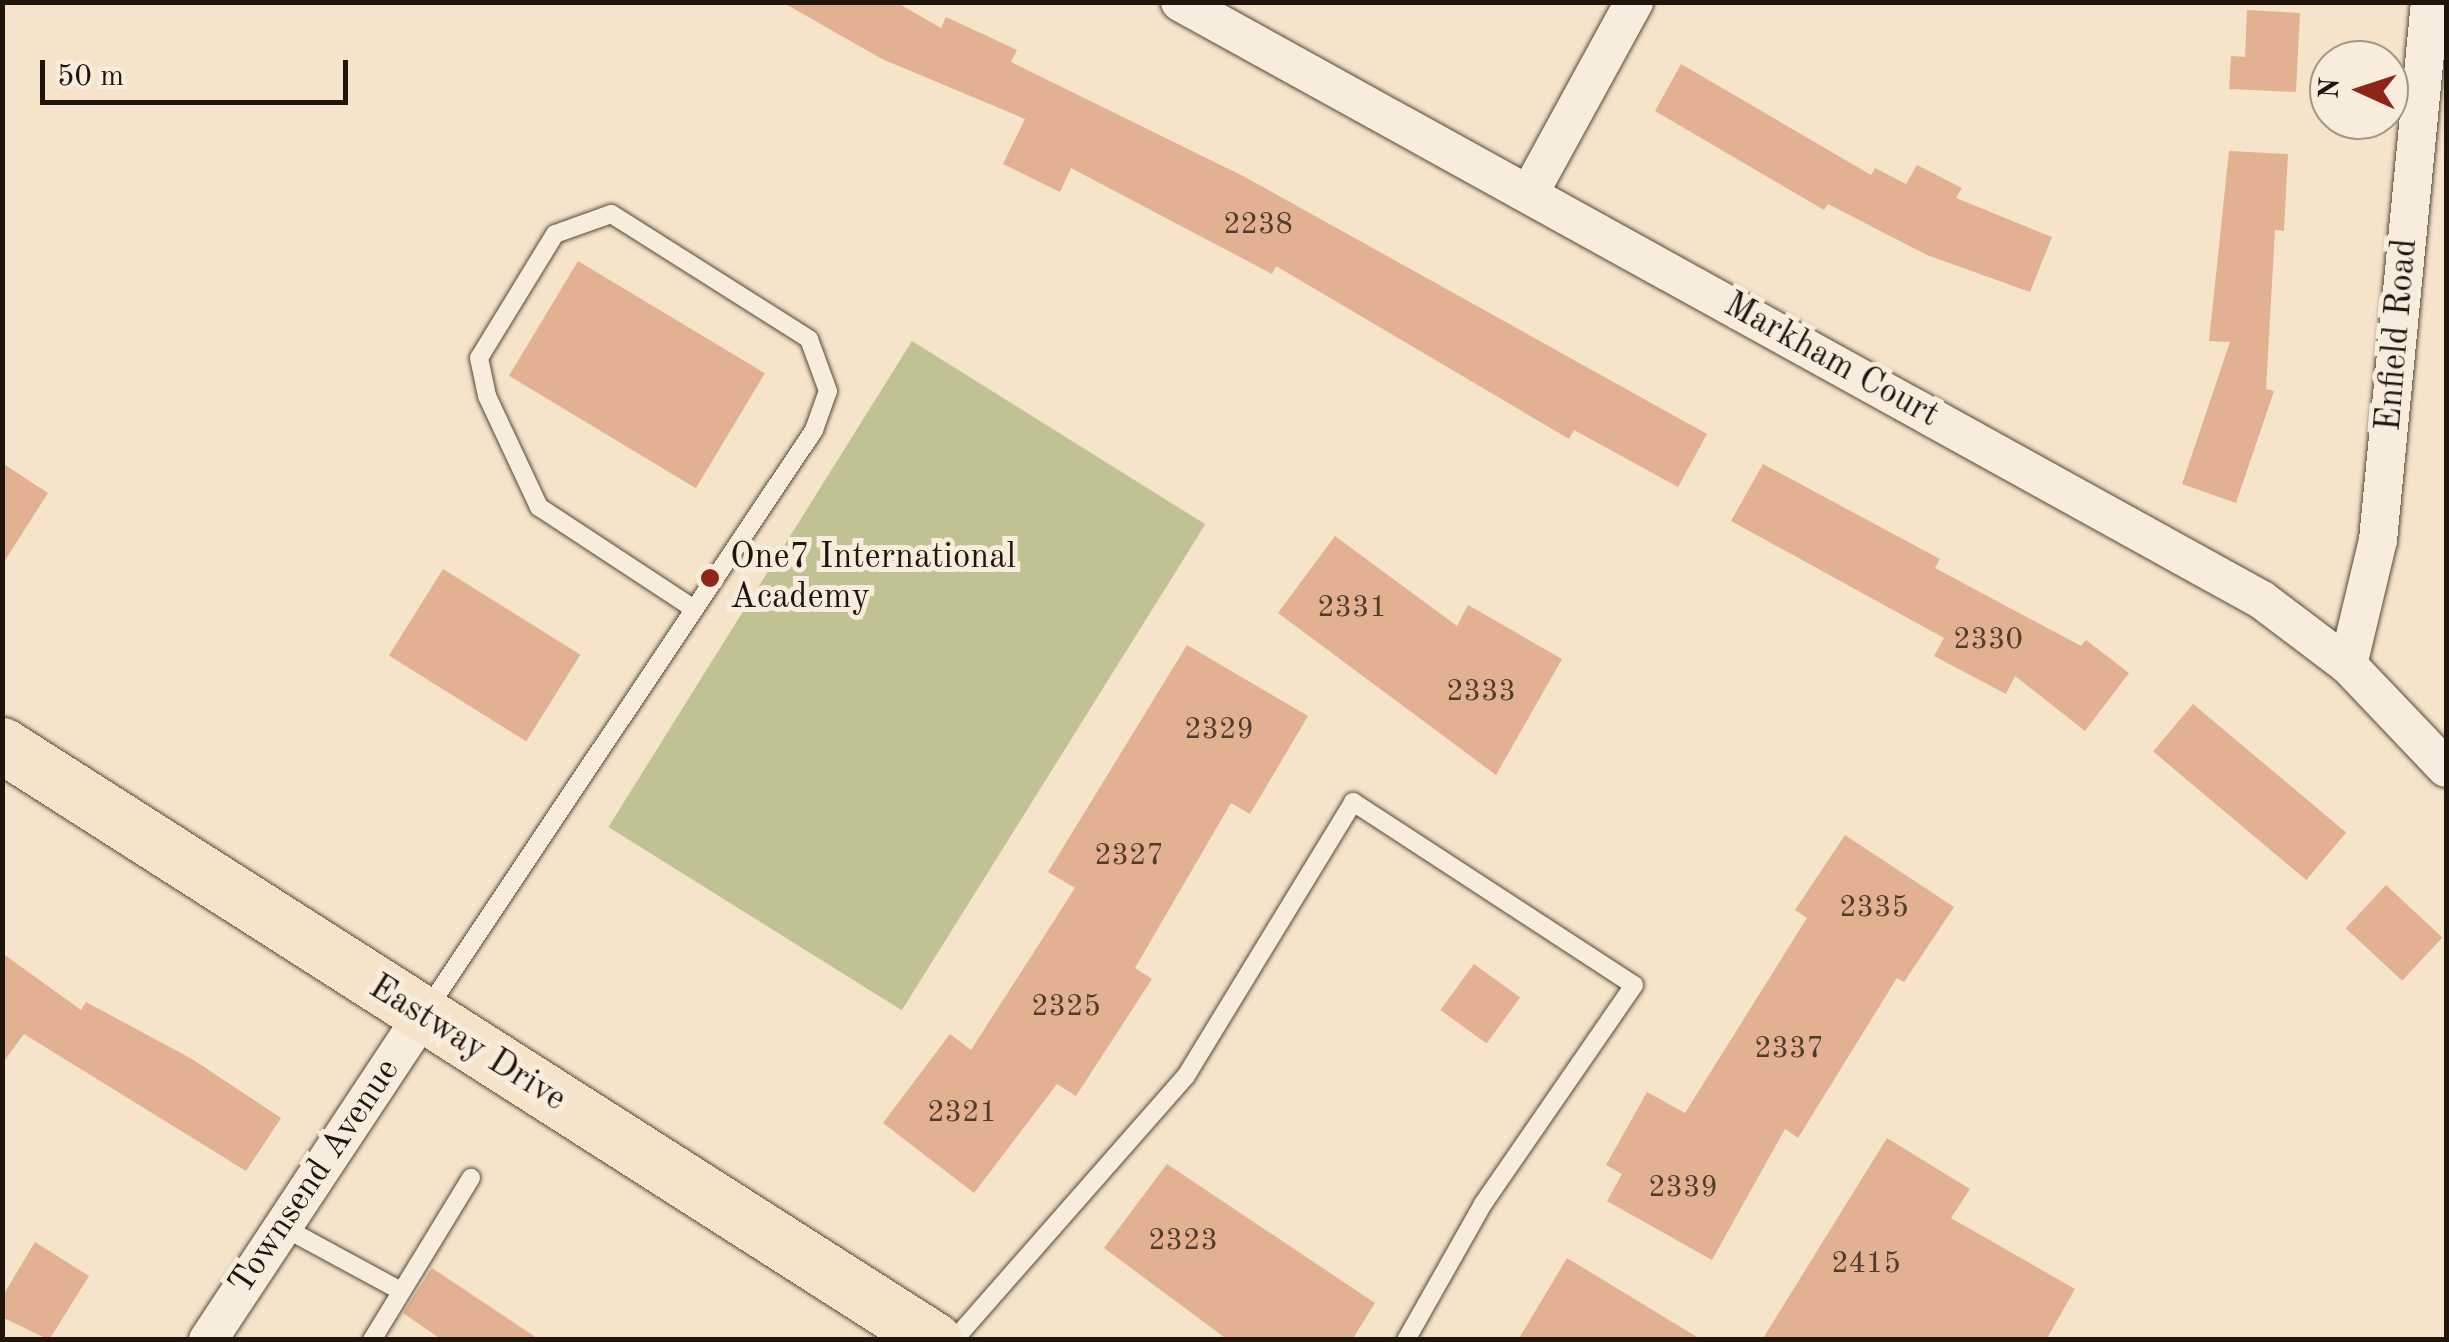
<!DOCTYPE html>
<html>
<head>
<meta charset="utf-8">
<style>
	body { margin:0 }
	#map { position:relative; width:2449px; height:1342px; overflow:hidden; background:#f5e4c9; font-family:"Old Standard TT",serif }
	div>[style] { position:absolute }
	.green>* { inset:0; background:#c1c293; transform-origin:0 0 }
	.building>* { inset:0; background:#e1b191; transform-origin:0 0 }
	.roads { filter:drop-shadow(0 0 2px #55493a) drop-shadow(0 0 2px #55493a) }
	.lane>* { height:18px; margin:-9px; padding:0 9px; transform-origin:9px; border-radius:9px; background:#f8eddc }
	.street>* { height:38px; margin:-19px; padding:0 19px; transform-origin:19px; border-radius:19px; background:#f8eddc }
	.primary>* { height:55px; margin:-27.5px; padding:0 27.5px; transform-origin:27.5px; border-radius:27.5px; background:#f5e4c9 }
	.dots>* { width:28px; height:28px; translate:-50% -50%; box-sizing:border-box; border:5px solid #f8eddc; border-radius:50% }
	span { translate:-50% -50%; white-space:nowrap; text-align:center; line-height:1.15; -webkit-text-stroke:10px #f8eddc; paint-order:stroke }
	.number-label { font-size:30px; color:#503c2c }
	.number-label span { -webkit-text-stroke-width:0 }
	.street-label { font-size:35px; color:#20150b }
	.poi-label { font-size:35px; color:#20150b }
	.left { translate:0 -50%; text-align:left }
	.frame { position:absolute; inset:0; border:5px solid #20150b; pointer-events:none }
	.north { position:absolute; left:2309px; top:40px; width:100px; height:100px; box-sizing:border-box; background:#f8eddc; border:2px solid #a29788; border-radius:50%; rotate:273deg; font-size:28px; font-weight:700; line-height:40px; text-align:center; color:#20150b }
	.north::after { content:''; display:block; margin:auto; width:35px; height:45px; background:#8f2418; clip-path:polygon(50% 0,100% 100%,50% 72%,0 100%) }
	.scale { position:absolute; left:40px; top:60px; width:308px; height:45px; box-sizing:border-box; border:5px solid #20150b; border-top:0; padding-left:12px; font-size:30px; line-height:35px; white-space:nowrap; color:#20150b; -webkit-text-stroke:8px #f8eddc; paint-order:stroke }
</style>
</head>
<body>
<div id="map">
	<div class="green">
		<div style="left:912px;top:341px;width:346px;height:573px;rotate:32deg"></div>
	</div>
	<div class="building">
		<div style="clip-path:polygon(782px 2px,896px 2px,941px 28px,946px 17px,1017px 50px,1011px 62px,1245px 177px,1707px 434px,1678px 487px,1574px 430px,1569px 439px,1276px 266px,1272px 274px,1071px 168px,1060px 192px,1003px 164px,1025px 119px,882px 59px)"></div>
		<div style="clip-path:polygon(2247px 10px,2300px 13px,2296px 92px,2229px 89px,2231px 56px,2245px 57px)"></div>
		<div style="clip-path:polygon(1681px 64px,1871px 175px,1875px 168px,1906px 184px,1917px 165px,1962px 188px,1956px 198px,2052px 237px,2030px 292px,1927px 255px,1828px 204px,1824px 210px,1655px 111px)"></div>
		<div style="clip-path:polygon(2229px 151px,2288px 154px,2284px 231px,2275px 230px,2266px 389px,2274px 391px,2236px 503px,2182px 484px,2230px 342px,2209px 341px)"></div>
		<div style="left:578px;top:261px;width:218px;height:134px;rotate:31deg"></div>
		<div style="clip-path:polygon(2px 463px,48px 493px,2px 565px)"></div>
		<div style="clip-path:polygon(1763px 464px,1940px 559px,1935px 568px,2081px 646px,2086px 640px,2129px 673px,2085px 731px,2015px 676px,2006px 694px,1934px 656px,1944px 638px,1731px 521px)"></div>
		<div style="clip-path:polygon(1335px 536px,1457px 626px,1468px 605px,1562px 659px,1496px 775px,1278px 613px)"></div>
		<div style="left:443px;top:569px;width:162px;height:102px;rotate:32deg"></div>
		<div style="clip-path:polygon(1187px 645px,1308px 716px,1250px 814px,1231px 803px,1135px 968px,1152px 979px,1076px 1096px,1057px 1084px,974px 1193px,883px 1123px,950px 1034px,971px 1050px,1075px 888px,1048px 872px)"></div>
		<div style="left:2193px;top:704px;width:200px;height:62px;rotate:40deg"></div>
		<div style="clip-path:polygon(1845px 835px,1954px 907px,1904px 982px,1897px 978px,1798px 1138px,1785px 1129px,1712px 1260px,1607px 1201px,1622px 1174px,1606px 1165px,1647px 1092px,1685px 1113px,1807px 918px,1795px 910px)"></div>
		<div style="left:2386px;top:885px;width:77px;height:59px;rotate:43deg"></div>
		<div style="clip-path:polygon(2px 953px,81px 1010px,86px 1002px,192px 1059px,281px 1118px,246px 1171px,24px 1034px,2px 1064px)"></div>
		<div style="left:1474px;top:964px;width:57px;height:57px;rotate:36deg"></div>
		<div style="clip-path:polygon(1887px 1138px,1970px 1189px,1951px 1218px,2075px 1289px,2046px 1340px,1762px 1340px)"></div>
		<div style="clip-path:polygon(1167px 1164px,1375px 1303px,1352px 1340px,1228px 1340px,1104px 1248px)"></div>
		<div style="clip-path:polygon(35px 1242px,89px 1276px,49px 1340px,2px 1317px,2px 1297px)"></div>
		<div style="clip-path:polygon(1567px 1258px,1702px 1340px,1518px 1340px)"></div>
		<div style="clip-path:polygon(432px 1268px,540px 1340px,442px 1340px,403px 1313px)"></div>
	</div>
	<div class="roads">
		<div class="lane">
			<div style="left:426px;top:1011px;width:699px;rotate:-56.26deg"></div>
			<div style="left:814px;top:430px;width:41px;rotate:-70.3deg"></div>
			<div style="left:828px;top:391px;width:55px;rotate:-110.1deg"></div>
			<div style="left:809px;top:339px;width:234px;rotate:-147.7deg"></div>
			<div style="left:611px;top:214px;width:59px;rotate:160.3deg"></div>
			<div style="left:555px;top:234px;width:145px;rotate:121.5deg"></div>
			<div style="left:479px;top:358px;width:39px;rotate:78deg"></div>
			<div style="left:487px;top:396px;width:123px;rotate:64.9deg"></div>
			<div style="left:539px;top:507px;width:184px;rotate:33.3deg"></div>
			<div style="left:283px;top:1227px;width:134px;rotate:28.5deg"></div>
			<div style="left:372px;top:1340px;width:190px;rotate:-58.6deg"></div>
			<div style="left:954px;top:1340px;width:351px;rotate:-48.7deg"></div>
			<div style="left:1186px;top:1076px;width:321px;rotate:-58.6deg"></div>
			<div style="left:1353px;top:802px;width:335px;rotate:33.1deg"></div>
			<div style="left:1634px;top:985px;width:266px;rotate:124.6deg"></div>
			<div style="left:1483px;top:1204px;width:156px;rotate:119.5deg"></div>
		</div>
		<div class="street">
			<div style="left:1180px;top:2px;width:1236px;rotate:28.93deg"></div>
			<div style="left:2262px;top:600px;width:108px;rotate:37.1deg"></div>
			<div style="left:2348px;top:665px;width:142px;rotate:46.4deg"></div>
			<div style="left:1529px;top:194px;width:219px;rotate:-61.3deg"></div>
			<div style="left:2348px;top:665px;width:129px;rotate:-76.5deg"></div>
			<div style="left:2378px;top:540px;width:541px;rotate:-84.48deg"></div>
			<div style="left:208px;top:1340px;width:390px;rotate:-56.5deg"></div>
		</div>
		<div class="primary">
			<div style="left:2px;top:745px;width:1106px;rotate:32.55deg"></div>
		</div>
	</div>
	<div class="dots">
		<div style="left:710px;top:578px;background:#8f2418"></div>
	</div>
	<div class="number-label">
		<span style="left:1258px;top:225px">2238</span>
		<span style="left:1352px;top:608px">2331</span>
		<span style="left:1988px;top:640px">2330</span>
		<span style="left:1481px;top:692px">2333</span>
		<span style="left:1219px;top:730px">2329</span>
		<span style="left:1129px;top:856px">2327</span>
		<span style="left:1874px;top:908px">2335</span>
		<span style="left:1066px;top:1007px">2325</span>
		<span style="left:1789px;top:1049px">2337</span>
		<span style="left:962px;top:1113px">2321</span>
		<span style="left:1683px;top:1188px">2339</span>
		<span style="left:1183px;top:1241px">2323</span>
		<span style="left:1866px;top:1264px">2415</span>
	</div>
	<div class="street-label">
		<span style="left:2398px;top:335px;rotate:-85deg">Enfield Road</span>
		<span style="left:1831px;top:361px;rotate:29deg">Markham Court</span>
		<span style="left:467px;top:1044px;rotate:32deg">Eastway Drive</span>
		<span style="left:315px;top:1177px;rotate:-56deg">Townsend Avenue</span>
	</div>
	<div class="poi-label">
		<span class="left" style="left:730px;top:578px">One7 International<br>Academy</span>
	</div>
	<div class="frame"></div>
	<div class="north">N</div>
	<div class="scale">50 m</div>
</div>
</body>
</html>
